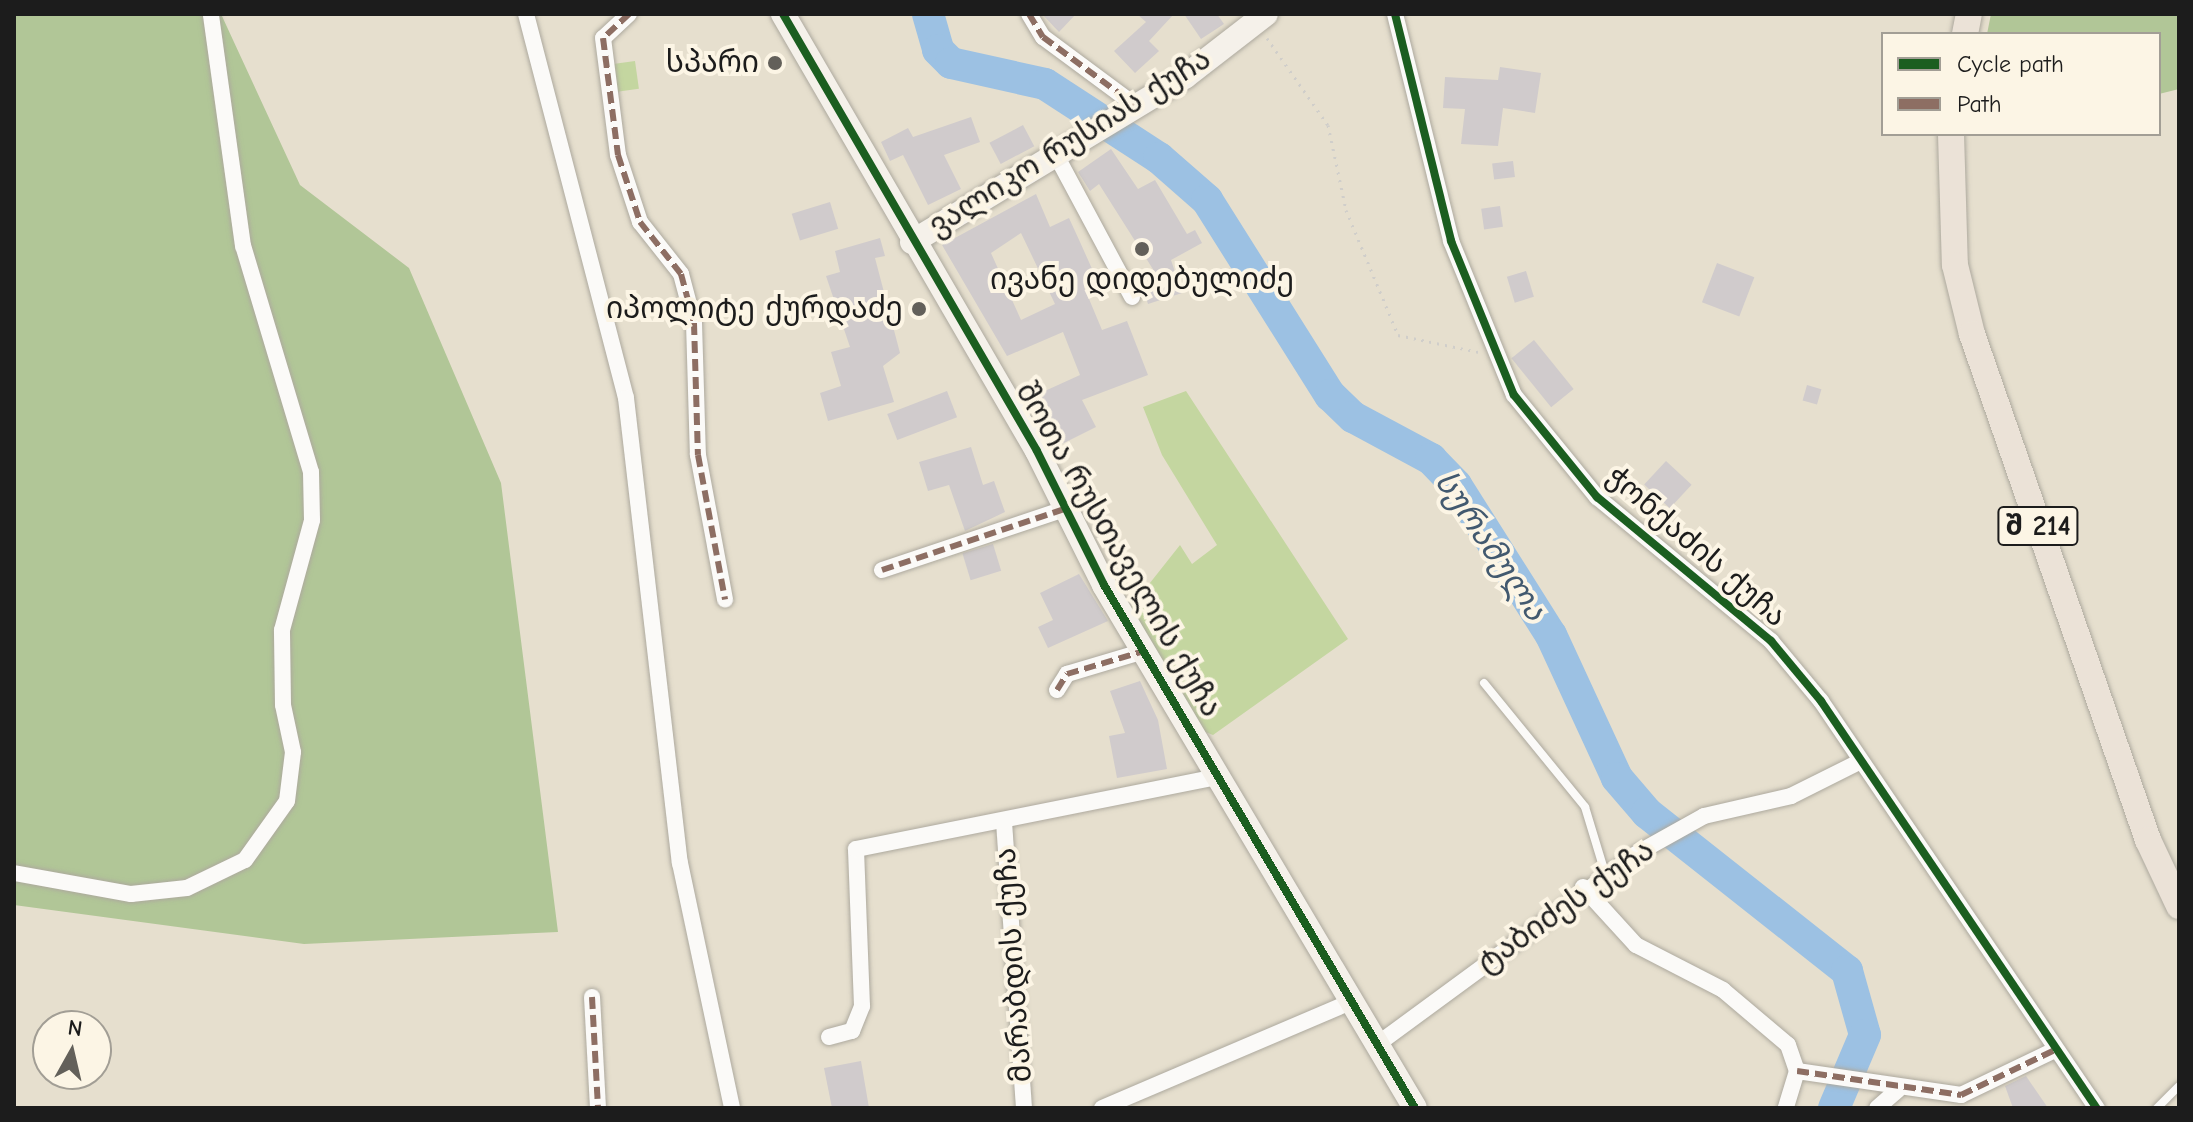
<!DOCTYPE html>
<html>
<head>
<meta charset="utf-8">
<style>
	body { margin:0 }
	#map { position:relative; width:2193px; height:1122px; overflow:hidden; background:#e6dfce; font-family:"Comic Neue","Noto Sans Georgian",sans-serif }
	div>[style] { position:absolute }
	.green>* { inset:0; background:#c4d6a0; transform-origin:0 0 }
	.forest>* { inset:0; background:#b1c697 }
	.river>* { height:32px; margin:-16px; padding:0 16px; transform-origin:16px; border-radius:16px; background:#9cc1e3 }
	.building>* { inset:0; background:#d0cbcc; transform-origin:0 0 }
	.path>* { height:3px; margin-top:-1.5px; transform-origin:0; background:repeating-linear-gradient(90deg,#d0ceca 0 2px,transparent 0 8px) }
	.roads { filter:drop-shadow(0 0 2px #ada99e) drop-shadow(0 0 2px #ada99e) }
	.lane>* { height:8px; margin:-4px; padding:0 4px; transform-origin:4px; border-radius:4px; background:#fbfaf8 }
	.street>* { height:16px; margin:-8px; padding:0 8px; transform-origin:8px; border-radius:8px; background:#fbfaf8 }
	.secondary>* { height:24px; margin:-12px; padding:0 12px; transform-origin:12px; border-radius:12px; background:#f5f1ea }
	.primary>* { height:26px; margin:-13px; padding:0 13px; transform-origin:13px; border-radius:13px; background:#ebe2d7 }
	.quiet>* { height:6px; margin-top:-3px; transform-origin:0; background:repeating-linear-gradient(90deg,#8d6e63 0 12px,transparent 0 18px) }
	.cycleway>* { height:8px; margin:-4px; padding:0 4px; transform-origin:4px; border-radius:4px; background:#1b5e20 }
	.dots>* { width:22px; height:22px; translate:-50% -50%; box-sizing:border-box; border:4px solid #fcf5e5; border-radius:50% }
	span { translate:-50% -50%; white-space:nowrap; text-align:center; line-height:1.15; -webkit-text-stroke:8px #fcf5e5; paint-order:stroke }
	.shield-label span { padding:2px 6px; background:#fcf5e5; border:2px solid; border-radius:6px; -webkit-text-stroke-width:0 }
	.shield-label { font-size:28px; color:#1c1c1c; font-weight:700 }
	.poi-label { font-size:30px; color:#1c1c1c }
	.right { translate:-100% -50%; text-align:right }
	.street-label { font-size:30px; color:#1c1c1c }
	.water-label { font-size:32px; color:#42596f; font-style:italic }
	.frame { position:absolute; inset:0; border:16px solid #1c1c1c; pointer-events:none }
	.legend { position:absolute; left:1881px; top:32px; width:280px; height:104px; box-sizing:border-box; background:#fcf5e5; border:2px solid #a29e95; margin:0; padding:10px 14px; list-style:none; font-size:24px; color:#1c1c1c }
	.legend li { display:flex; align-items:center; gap:16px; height:40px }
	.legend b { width:40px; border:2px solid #a29e95 }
	.north { position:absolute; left:32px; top:1010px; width:80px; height:80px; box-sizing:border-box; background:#fcf5e5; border:2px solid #a29e95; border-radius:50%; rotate:8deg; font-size:22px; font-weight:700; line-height:32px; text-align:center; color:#1c1c1c }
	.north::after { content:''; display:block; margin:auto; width:28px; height:36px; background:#63605a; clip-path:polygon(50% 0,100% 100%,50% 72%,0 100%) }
</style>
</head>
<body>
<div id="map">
	<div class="green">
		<div style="left:635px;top:61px;width:28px;height:22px;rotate:82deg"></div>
		<div style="clip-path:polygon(1186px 391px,1348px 639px,1213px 735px,1195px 728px,1123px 617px,1180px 545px,1192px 564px,1217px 545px,1162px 455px,1143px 407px)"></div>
	</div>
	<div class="forest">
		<div style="clip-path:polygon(14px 14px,221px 14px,300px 185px,409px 268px,501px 483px,558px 932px,304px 944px,14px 905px)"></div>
		<div style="clip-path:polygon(1991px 14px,2179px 14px,2179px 89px,2159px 94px,2159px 34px,1987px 34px)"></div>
	</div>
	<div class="river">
		<div style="left:928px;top:14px;width:37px;rotate:74deg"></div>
		<div style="left:938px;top:50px;width:18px;rotate:45deg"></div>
		<div style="left:951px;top:63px;width:96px;rotate:12.6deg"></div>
		<div style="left:1045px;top:84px;width:136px;rotate:33deg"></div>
		<div style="left:1159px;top:158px;width:64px;rotate:41.2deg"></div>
		<div style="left:1207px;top:200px;width:231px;rotate:57.8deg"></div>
		<div style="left:1330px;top:395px;width:32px;rotate:44deg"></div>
		<div style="left:1353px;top:417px;width:89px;rotate:28.3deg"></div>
		<div style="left:1431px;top:459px;width:36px;rotate:46deg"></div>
		<div style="left:1456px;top:485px;width:178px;rotate:57.7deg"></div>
		<div style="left:1551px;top:635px;width:157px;rotate:65.2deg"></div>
		<div style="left:1617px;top:778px;width:46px;rotate:49.4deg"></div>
		<div style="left:1647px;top:813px;width:255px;rotate:38.3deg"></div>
		<div style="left:1847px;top:971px;width:66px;rotate:74.3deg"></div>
		<div style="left:1865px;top:1035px;width:79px;rotate:113deg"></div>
	</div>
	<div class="building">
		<div style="clip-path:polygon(1042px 14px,1076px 14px,1059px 32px)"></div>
		<div style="clip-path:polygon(1137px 14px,1174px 14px,1149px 41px,1159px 51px,1135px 73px,1114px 51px,1146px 22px)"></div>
		<div style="clip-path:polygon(1184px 14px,1217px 14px,1224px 24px,1201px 39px)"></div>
		<div style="clip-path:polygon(1500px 67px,1541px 73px,1535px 113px,1503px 108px,1498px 146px,1461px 144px,1465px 109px,1443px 108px,1445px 77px,1498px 80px)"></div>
		<div style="clip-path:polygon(971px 117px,980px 142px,944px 155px,961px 189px,928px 205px,903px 155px,890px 161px,881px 142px,908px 128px,913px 137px)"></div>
		<div style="left:1023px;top:125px;width:24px;height:38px;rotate:62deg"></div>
		<div style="clip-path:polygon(1111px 149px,1138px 189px,1155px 180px,1187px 234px,1195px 230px,1202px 243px,1171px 260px,1182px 293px,1148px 304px,1140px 279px,1156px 274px,1099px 184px,1090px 191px,1078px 172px)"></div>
		<div style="left:1513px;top:161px;width:16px;height:21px;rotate:83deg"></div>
		<div style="clip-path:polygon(evenodd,1036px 194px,1050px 227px,1069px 218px,1080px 242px,1097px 280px,1084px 287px,1102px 330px,1127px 321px,1148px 375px,1082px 400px,1096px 427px,1062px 444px,1036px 395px,1080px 375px,1063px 332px,1007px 356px,942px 245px,1036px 194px,1021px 233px,1055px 304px,1021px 320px,991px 253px,1021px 233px)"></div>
		<div style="left:830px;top:202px;width:28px;height:40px;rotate:73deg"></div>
		<div style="left:1500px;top:206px;width:21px;height:19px;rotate:82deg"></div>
		<div style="clip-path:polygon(880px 238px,885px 256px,875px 258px,900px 353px,883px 366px,894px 402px,828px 421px,820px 393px,841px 386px,831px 352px,850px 347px,826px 276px,840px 272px,835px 251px)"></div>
		<div style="left:1717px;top:263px;width:40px;height:42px;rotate:21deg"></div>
		<div style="left:1526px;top:271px;width:27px;height:20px;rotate:73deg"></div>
		<div style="left:1534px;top:340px;width:63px;height:29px;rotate:51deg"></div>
		<div style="left:1807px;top:385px;width:15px;height:16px;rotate:16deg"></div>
		<div style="left:947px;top:391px;width:28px;height:64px;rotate:69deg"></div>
		<div style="clip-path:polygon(971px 447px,983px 485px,994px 481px,1005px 512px,965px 531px,949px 485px,928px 491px,919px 462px)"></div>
		<div style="left:1666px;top:461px;width:35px;height:32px;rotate:43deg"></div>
		<div style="left:993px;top:544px;width:28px;height:32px;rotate:73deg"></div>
		<div style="clip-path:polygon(1079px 574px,1108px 621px,1048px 648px,1038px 627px,1053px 620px,1040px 593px)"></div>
		<div style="clip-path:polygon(1140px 681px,1158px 720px,1167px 769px,1117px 778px,1109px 736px,1125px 733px,1110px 691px)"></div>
		<div style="clip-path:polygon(861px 1061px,869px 1108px,832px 1108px,824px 1068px)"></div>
		<div style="clip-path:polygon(2026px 1076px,2048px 1108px,2013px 1108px,2005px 1086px)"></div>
	</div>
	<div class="path">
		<div style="left:1267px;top:38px;width:106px;rotate:55deg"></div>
		<div style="left:1328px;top:125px;width:87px;rotate:78deg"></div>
		<div style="left:1346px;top:210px;width:135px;rotate:67.4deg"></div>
		<div style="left:1398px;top:335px;width:83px;rotate:11.9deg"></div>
	</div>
	<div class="roads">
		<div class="lane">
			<div style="left:1484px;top:683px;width:160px;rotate:50.8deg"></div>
			<div style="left:1585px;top:807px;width:69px;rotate:73.1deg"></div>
			<div style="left:2157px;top:1108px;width:31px;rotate:-45deg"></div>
		</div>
		<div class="street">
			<div style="left:526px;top:14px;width:397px;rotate:75.4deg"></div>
			<div style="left:626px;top:398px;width:468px;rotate:83.4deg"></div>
			<div style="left:680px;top:863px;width:250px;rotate:78deg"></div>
			<div style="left:629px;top:14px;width:35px;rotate:137deg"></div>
			<div style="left:603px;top:38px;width:118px;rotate:82.7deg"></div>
			<div style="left:618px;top:155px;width:71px;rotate:71.8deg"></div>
			<div style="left:640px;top:222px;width:66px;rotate:51.7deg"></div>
			<div style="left:681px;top:274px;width:51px;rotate:75.1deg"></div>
			<div style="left:694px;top:323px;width:132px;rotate:88.3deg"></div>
			<div style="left:698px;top:455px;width:147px;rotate:79.4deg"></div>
			<div style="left:1029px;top:14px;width:27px;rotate:59deg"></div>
			<div style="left:1043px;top:37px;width:114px;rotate:36.5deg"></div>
			<div style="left:1395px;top:14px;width:234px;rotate:76.1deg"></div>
			<div style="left:1451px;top:241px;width:166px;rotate:67.8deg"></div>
			<div style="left:1514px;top:395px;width:132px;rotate:50.9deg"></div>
			<div style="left:1597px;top:497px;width:226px;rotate:39.6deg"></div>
			<div style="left:1771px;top:641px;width:78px;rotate:50.2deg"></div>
			<div style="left:1821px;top:701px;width:492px;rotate:55.9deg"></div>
			<div style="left:1056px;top:155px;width:161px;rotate:61.8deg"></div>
			<div style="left:882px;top:570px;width:192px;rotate:-18.5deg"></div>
			<div style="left:1057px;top:690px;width:19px;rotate:-58deg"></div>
			<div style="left:1067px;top:674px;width:80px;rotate:-16.6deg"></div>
			<div style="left:1004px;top:822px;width:287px;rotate:86deg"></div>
			<div style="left:14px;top:873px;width:119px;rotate:10.2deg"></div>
			<div style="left:131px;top:894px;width:56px;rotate:-6.1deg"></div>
			<div style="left:187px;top:888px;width:64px;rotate:-25.8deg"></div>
			<div style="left:245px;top:860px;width:72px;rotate:-54.6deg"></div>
			<div style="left:287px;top:801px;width:49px;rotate:-83deg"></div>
			<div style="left:293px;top:752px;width:48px;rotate:-102deg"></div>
			<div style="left:283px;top:705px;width:75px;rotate:-90.8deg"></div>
			<div style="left:282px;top:630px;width:114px;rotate:-74.7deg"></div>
			<div style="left:312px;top:520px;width:48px;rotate:-91.2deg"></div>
			<div style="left:311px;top:472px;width:236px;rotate:-106.7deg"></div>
			<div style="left:243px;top:246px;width:234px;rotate:-97.9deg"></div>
			<div style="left:1583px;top:887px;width:79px;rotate:47.6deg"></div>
			<div style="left:1636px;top:945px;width:98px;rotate:27.3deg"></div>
			<div style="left:1723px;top:990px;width:85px;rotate:40.2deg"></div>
			<div style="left:1788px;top:1045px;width:28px;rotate:71deg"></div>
			<div style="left:1797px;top:1071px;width:39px;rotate:107deg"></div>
			<div style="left:592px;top:997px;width:111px;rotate:86.9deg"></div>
			<div style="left:829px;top:1037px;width:24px;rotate:-15deg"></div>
			<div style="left:852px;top:1031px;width:27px;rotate:-68deg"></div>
			<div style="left:862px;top:1006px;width:157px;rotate:-92.2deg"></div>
			<div style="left:856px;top:849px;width:372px;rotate:-11.3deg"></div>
			<div style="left:1375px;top:1046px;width:324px;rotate:-36.3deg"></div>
			<div style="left:1636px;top:854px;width:78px;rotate:-29.2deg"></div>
			<div style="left:1704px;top:816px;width:89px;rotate:-12.9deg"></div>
			<div style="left:1791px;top:796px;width:78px;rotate:-26.6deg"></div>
			<div style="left:1797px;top:1071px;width:166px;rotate:8.3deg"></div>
			<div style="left:1961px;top:1095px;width:104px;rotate:-25.6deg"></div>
			<div style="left:1102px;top:1108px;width:267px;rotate:-23.1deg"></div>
			<div style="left:1877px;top:1108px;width:28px;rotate:-41deg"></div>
		</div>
		<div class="secondary">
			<div style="left:783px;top:14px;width:505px;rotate:59.83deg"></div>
			<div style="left:1037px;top:451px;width:150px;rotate:63.4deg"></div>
			<div style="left:1104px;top:585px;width:608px;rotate:59.26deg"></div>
			<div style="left:912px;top:242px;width:320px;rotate:-31.2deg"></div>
			<div style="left:1186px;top:76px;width:101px;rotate:-37.8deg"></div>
		</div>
		<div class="primary">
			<div style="left:1965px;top:34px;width:20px;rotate:-79deg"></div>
			<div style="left:1951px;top:134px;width:131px;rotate:88.3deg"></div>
			<div style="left:1955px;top:265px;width:71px;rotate:76.2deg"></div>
			<div style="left:1972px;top:334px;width:536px;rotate:70.82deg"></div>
			<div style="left:2148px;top:840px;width:73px;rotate:64.8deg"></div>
		</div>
	</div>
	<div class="quiet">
		<div style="left:629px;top:14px;width:35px;rotate:137deg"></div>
		<div style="left:603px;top:38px;width:118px;rotate:82.7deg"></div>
		<div style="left:618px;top:155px;width:71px;rotate:71.8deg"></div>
		<div style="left:640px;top:222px;width:66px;rotate:51.7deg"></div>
		<div style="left:681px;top:274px;width:51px;rotate:75.1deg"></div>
		<div style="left:694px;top:323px;width:132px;rotate:88.3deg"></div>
		<div style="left:698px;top:455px;width:147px;rotate:79.4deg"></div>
		<div style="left:1029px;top:14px;width:27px;rotate:59deg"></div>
		<div style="left:1043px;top:37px;width:114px;rotate:36.5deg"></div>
		<div style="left:882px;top:570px;width:192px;rotate:-18.5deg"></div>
		<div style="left:1057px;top:690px;width:19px;rotate:-58deg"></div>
		<div style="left:1067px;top:674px;width:80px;rotate:-16.6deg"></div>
		<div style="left:592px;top:997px;width:111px;rotate:86.9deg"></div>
		<div style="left:1797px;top:1071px;width:166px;rotate:8.3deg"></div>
		<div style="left:1961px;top:1095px;width:104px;rotate:-25.6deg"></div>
	</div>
	<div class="cycleway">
		<div style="left:783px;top:14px;width:505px;rotate:59.83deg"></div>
		<div style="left:1037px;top:451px;width:150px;rotate:63.4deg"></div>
		<div style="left:1104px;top:585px;width:608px;rotate:59.26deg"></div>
		<div style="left:1395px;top:14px;width:234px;rotate:76.1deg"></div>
		<div style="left:1451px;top:241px;width:166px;rotate:67.8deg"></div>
		<div style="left:1514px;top:395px;width:132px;rotate:50.9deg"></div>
		<div style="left:1597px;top:497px;width:226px;rotate:39.6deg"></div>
		<div style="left:1771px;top:641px;width:78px;rotate:50.2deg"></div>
		<div style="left:1821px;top:701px;width:492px;rotate:55.9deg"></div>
	</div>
	<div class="dots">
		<div style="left:775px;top:63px;background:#63605a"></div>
		<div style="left:1142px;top:249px;background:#63605a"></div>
		<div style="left:919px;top:309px;background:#63605a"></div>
	</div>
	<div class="shield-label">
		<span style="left:2038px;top:526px">შ 214</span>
	</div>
	<div class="poi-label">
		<span class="right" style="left:759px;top:63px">სპარი</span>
		<span style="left:1142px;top:280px">ივანე დიდებულიძე</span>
		<span class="right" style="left:903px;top:309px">იპოლიტე ქურდაძე</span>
	</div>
	<div class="street-label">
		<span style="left:1070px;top:143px;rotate:-32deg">ვალიკო რუსიას ქუჩა</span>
		<span style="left:1696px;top:547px;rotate:41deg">ჭონქაძის ქუჩა</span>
		<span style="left:1118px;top:550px;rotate:60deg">შოთა რუსთაველის ქუჩა</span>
		<span style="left:1566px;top:907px;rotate:-35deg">ტაბიძეს ქუჩა</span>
		<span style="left:1014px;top:965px;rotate:-94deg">მარაბდის ქუჩა</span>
	</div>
	<div class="water-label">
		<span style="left:1490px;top:546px;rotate:56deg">სურამულა</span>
	</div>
	<div class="frame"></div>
	<ul class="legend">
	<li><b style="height:10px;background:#1b5e20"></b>Cycle path</li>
	<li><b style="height:10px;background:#8d6e63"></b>Path</li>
	</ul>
	<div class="north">N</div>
</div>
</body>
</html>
